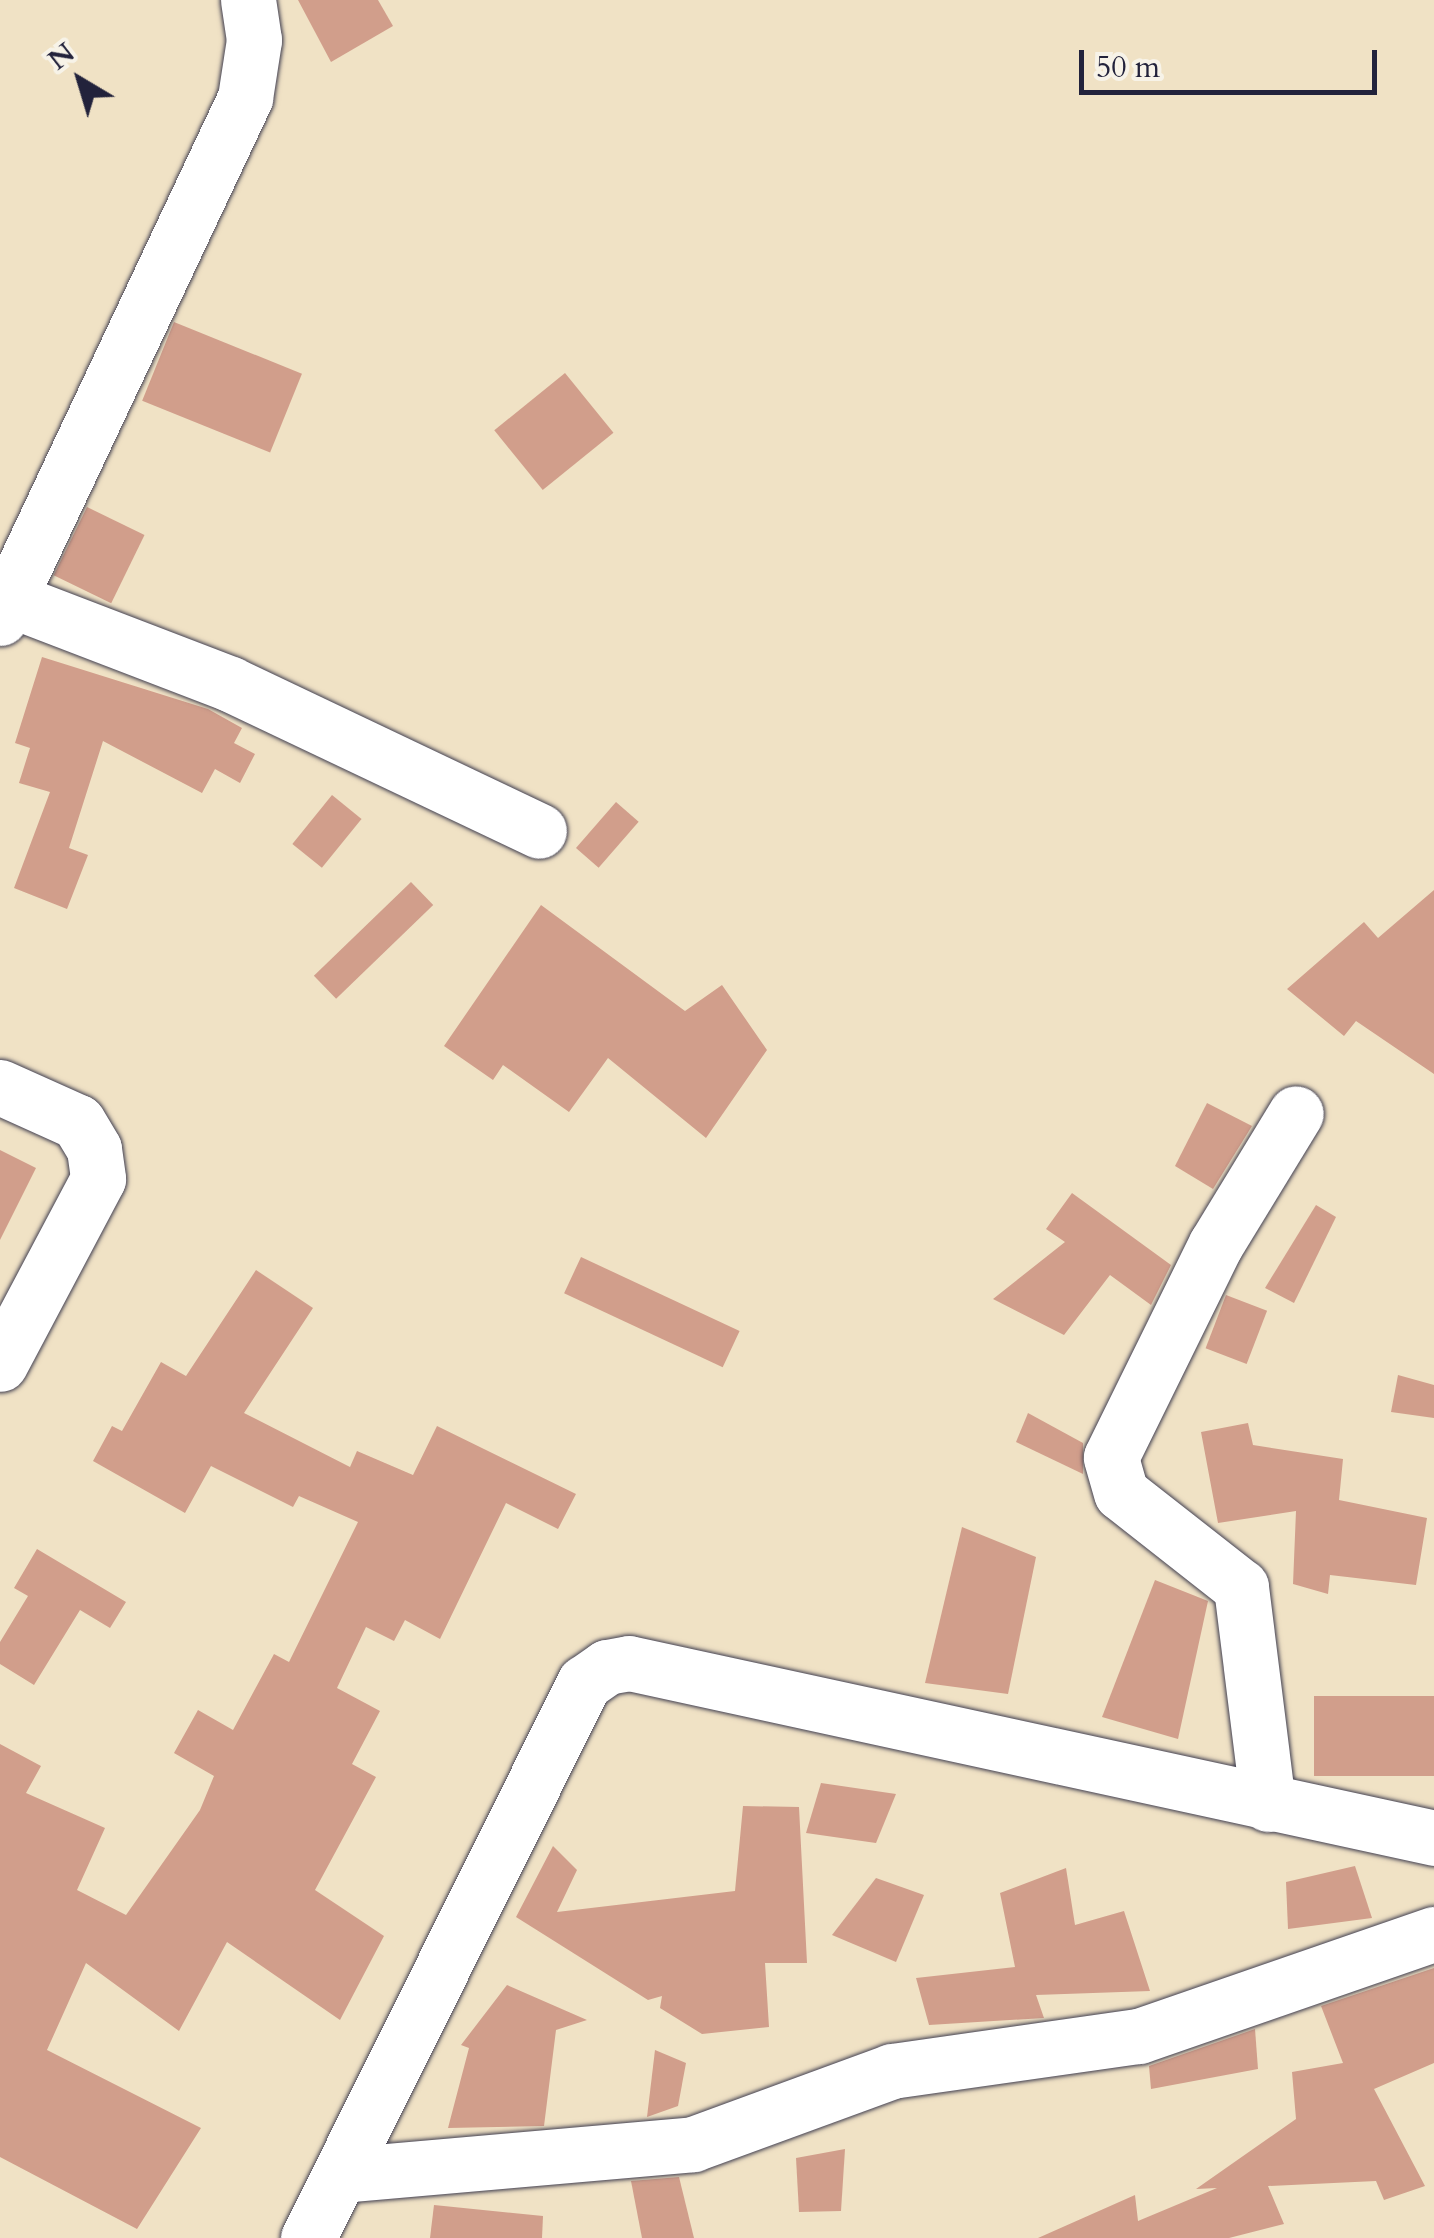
<!DOCTYPE html>
<html>
<head>
<meta charset="utf-8">
<style>
	body { margin:0 }
	#map { position:relative; width:1434px; height:2238px; overflow:hidden; background:#f0e2c5; font-family:Cardo,serif }
	div>[style] { position:absolute }
	.building>* { inset:0; background:#d19e8b; transform-origin:0 0 }
	.roads { filter:drop-shadow(0 0 2px #413f50) drop-shadow(0 0 2px #413f50) }
	.minor>* { height:55px; margin:-27.5px; padding:0 27.5px; transform-origin:27.5px; border-radius:27.5px; background:#fff }
	span { translate:-50% -50%; white-space:nowrap; text-align:center; line-height:1.15; -webkit-text-stroke:8px #f7f3e8; paint-order:stroke }
	.north { position:absolute; left:30px; top:30px; width:100px; height:100px; -webkit-text-stroke:8px #f7f3e8; paint-order:stroke; rotate:322deg; font-size:28px; font-weight:700; line-height:40px; text-align:center; color:#22223b }
	.north::after { content:''; display:block; margin:auto; width:35px; height:45px; background:#22223b; clip-path:polygon(50% 0,100% 100%,50% 72%,0 100%) }
	.scale { position:absolute; left:1079px; top:50px; width:298px; height:45px; box-sizing:border-box; border:5px solid #22223b; border-top:0; padding-left:12px; font-size:30px; line-height:35px; white-space:nowrap; color:#22223b; -webkit-text-stroke:8px #f7f3e8; paint-order:stroke }
</style>
</head>
<body>
<div id="map">
	<div class="building">
		<div style="clip-path:polygon(298px 0,378px 0,393px 26px,331px 62px)"></div>
		<div style="left:174px;top:322px;width:138px;height:85px;rotate:22deg"></div>
		<div style="left:565px;top:373px;width:77px;height:91px;rotate:51deg"></div>
		<div style="left:87px;top:507px;width:64px;height:76px;rotate:26deg"></div>
		<div style="clip-path:polygon(42px 657px,208px 709px,242px 728px,234px 743px,255px 754px,240px 783px,215px 769px,202px 793px,103px 741px,69px 848px,88px 855px,67px 909px,14px 888px,50px 792px,19px 783px,30px 748px,15px 743px)"></div>
		<div style="left:332px;top:795px;width:38px;height:63px;rotate:39deg"></div>
		<div style="left:616px;top:802px;width:30px;height:61px;rotate:41deg"></div>
		<div style="left:411px;top:882px;width:32px;height:135px;rotate:46deg"></div>
		<div style="clip-path:polygon(1434px 890px,1434px 1074px,1356px 1021px,1344px 1036px,1287px 989px,1364px 922px,1378px 938px)"></div>
		<div style="clip-path:polygon(541px 905px,685px 1011px,722px 985px,767px 1050px,706px 1138px,608px 1058px,569px 1112px,503px 1065px,493px 1080px,444px 1046px)"></div>
		<div style="clip-path:polygon(1207px 1103px,1252px 1126px,1213px 1189px,1175px 1166px)"></div>
		<div style="clip-path:polygon(0 1150px,36px 1168px,0 1240px)"></div>
		<div style="clip-path:polygon(1072px 1193px,1171px 1265px,1151px 1305px,1110px 1275px,1064px 1335px,993px 1299px,1065px 1242px,1046px 1229px)"></div>
		<div style="clip-path:polygon(1316px 1205px,1336px 1217px,1294px 1303px,1265px 1288px)"></div>
		<div style="left:581px;top:1257px;width:175px;height:40px;rotate:25deg"></div>
		<div style="clip-path:polygon(256px 1270px,313px 1308px,244px 1413px,350px 1467px,357px 1451px,413px 1475px,437px 1426px,576px 1494px,558px 1529px,506px 1503px,440px 1639px,405px 1620px,394px 1641px,366px 1627px,337px 1688px,380px 1711px,352px 1764px,376px 1777px,315px 1890px,384px 1936px,340px 2020px,227px 1942px,179px 2031px,86px 1963px,47px 2050px,201px 2128px,137px 2229px,0 2157px,0 1744px,41px 1766px,26px 1793px,105px 1828px,77px 1890px,126px 1915px,200px 1810px,214px 1776px,174px 1753px,198px 1710px,233px 1730px,274px 1654px,289px 1662px,358px 1522px,299px 1496px,293px 1507px,211px 1466px,185px 1513px,93px 1461px,112px 1426px,122px 1431px,161px 1362px,186px 1376px)"></div>
		<div style="left:1226px;top:1295px;width:44px;height:57px;rotate:21deg"></div>
		<div style="clip-path:polygon(1398px 1375px,1434px 1385px,1434px 1418px,1391px 1412px)"></div>
		<div style="clip-path:polygon(1028px 1413px,1083px 1443px,1083px 1474px,1016px 1442px)"></div>
		<div style="clip-path:polygon(1248px 1423px,1253px 1445px,1343px 1459px,1339px 1500px,1427px 1518px,1416px 1585px,1330px 1575px,1328px 1594px,1293px 1584px,1296px 1511px,1218px 1523px,1201px 1432px)"></div>
		<div style="clip-path:polygon(962px 1527px,1036px 1557px,1008px 1694px,925px 1683px)"></div>
		<div style="clip-path:polygon(37px 1549px,126px 1602px,110px 1628px,80px 1610px,34px 1685px,0 1664px,0 1642px,28px 1596px,14px 1588px)"></div>
		<div style="clip-path:polygon(1155px 1580px,1208px 1601px,1178px 1739px,1102px 1717px)"></div>
		<div style="left:1314px;top:1696px;width:120px;height:80px"></div>
		<div style="clip-path:polygon(821px 1783px,896px 1794px,876px 1843px,806px 1833px)"></div>
		<div style="clip-path:polygon(743px 1806px,799px 1807px,807px 1963px,765px 1963px,769px 2027px,702px 2034px,660px 2008px,662px 1996px,648px 2000px,516px 1917px,553px 1846px,577px 1870px,557px 1912px,735px 1891px)"></div>
		<div style="clip-path:polygon(1355px 1866px,1372px 1918px,1288px 1929px,1286px 1882px)"></div>
		<div style="clip-path:polygon(1066px 1868px,1075px 1925px,1124px 1911px,1150px 1991px,1036px 1995px,1044px 2018px,929px 2025px,916px 1978px,1015px 1967px,1000px 1893px)"></div>
		<div style="clip-path:polygon(876px 1878px,924px 1895px,896px 1962px,832px 1935px)"></div>
		<div style="clip-path:polygon(1434px 1968px,1434px 2063px,1374px 2089px,1425px 2186px,1384px 2200px,1376px 2181px,1268px 2186px,1284px 2224px,1229px 2238px,1038px 2238px,1135px 2195px,1138px 2221px,1217px 2188px,1196px 2189px,1296px 2119px,1292px 2072px,1343px 2063px,1321px 2006px)"></div>
		<div style="clip-path:polygon(507px 1985px,587px 2020px,556px 2030px,544px 2126px,448px 2128px,469px 2048px,461px 2045px)"></div>
		<div style="clip-path:polygon(1255px 2029px,1258px 2069px,1151px 2089px,1149px 2066px)"></div>
		<div style="clip-path:polygon(655px 2050px,686px 2063px,678px 2106px,647px 2117px)"></div>
		<div style="clip-path:polygon(845px 2149px,841px 2211px,799px 2212px,796px 2158px)"></div>
		<div style="clip-path:polygon(679px 2177px,694px 2238px,642px 2238px,631px 2181px)"></div>
		<div style="clip-path:polygon(434px 2205px,543px 2216px,542px 2238px,430px 2238px)"></div>
	</div>
	<div class="roads">
		<div class="minor">
			<div style="left:9px;top:599px;width:237px;rotate:21deg"></div>
			<div style="left:230px;top:684px;width:342px;rotate:25.4deg"></div>
			<div style="left:0;top:618px;width:575px;rotate:-64.77deg"></div>
			<div style="left:245px;top:98px;width:59px;rotate:-81.2deg"></div>
			<div style="left:254px;top:40px;width:40px;rotate:-98.5deg"></div>
			<div style="left:0;top:1087px;width:85px;rotate:24.2deg"></div>
			<div style="left:78px;top:1122px;width:31px;rotate:59deg"></div>
			<div style="left:94px;top:1149px;width:30px;rotate:82deg"></div>
			<div style="left:98px;top:1179px;width:209px;rotate:117.9deg"></div>
			<div style="left:1268px;top:1804px;width:219px;rotate:-97.1deg"></div>
			<div style="left:1241px;top:1587px;width:152px;rotate:-141.9deg"></div>
			<div style="left:1121px;top:1493px;width:37px;rotate:-106deg"></div>
			<div style="left:1111px;top:1457px;width:237px;rotate:-63.8deg"></div>
			<div style="left:1216px;top:1244px;width:153px;rotate:-58.6deg"></div>
			<div style="left:341px;top:2175px;width:353px;rotate:-5deg"></div>
			<div style="left:693px;top:2144px;width:212px;rotate:-20.1deg"></div>
			<div style="left:892px;top:2071px;width:249px;rotate:-8.1deg"></div>
			<div style="left:1139px;top:2036px;width:312px;rotate:-19.1deg"></div>
			<div style="left:308px;top:2238px;width:620px;rotate:-63.56deg"></div>
			<div style="left:584px;top:1683px;width:28px;rotate:-35deg"></div>
			<div style="left:607px;top:1667px;width:22px;rotate:-10deg"></div>
			<div style="left:629px;top:1663px;width:824px;rotate:12.26deg"></div>
		</div>
	</div>
	<div class="north">N</div>
	<div class="scale">50 m</div>
</div>
</body>
</html>
